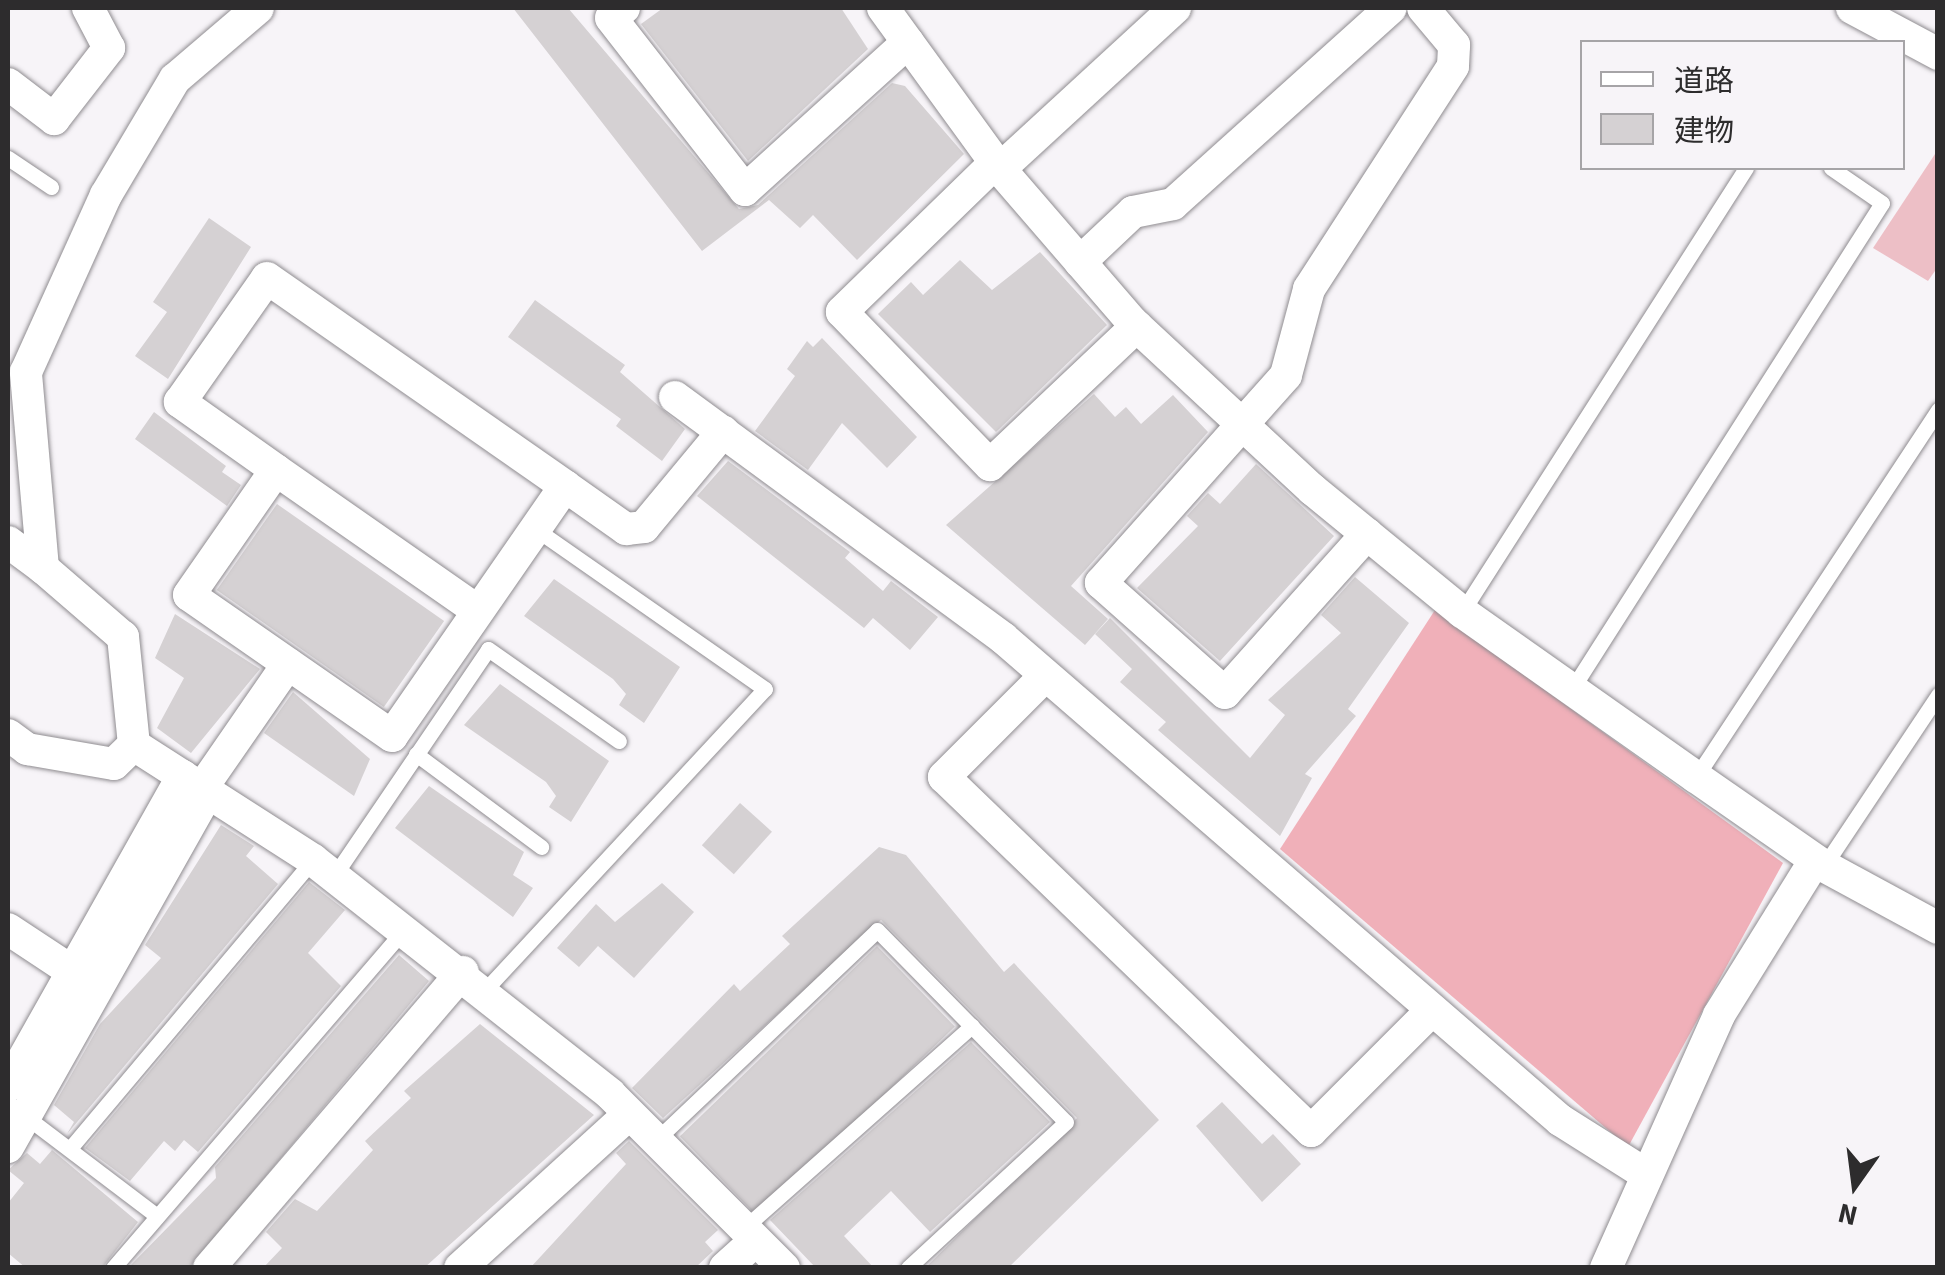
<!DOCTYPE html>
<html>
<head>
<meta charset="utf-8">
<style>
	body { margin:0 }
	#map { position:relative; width:1945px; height:1275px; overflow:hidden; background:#f7f4f8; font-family:"Source Sans 3","Noto Sans JP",sans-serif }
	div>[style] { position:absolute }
	.green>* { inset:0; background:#edbfc6 }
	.forest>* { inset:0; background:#f0b0b9 }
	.building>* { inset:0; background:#d5d1d3; transform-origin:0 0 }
	.roads { filter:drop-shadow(0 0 2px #8f8c90) drop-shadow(0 0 2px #8f8c90) }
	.service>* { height:15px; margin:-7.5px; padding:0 7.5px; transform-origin:7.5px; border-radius:7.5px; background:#fff }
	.minor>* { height:32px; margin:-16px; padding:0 16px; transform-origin:16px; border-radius:16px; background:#fff }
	span { translate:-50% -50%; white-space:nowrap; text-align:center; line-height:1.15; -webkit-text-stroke:8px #f7f4f8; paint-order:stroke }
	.frame { position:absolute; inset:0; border:10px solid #2d2c2d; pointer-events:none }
	.legend { position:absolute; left:1580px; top:40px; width:325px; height:130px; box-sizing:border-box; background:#f7f4f8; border:2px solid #a6a4a7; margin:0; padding:12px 18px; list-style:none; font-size:30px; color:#2d2c2d }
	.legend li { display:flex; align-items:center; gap:20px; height:50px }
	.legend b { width:50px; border:2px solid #a6a4a7 }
	.north { position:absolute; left:1805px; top:1135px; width:100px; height:100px; -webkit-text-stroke:8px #f7f4f8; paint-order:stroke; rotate:194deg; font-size:28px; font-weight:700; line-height:40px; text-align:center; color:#2d2c2d }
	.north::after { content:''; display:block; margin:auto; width:35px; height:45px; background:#2d2c2d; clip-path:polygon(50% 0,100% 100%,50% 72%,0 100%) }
</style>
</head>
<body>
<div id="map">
	<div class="green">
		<div style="clip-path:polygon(1937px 151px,1937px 268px,1928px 281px,1873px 248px)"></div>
	</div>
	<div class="forest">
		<div style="clip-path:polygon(1435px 610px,1783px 863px,1628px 1147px,1280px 849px)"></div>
	</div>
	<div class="building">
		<div style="clip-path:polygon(513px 8px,568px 8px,739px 209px,758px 205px,892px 83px,905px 86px,964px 154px,857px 260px,813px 215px,800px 228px,769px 200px,702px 251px)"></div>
		<div style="clip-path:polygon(663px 8px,841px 8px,868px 49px,748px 161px,641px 24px)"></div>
		<div style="clip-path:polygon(209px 218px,251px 247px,168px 379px,135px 356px,167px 312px,153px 302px)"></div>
		<div style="clip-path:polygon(1040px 252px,1107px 325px,996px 432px,878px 314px,911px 282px,923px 295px,960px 260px,992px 290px)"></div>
		<div style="clip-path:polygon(535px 300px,625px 365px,620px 372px,685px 429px,662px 461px,616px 426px,621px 419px,508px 337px)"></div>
		<div style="clip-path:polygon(822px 338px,917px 437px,887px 468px,842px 423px,808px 470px,755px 431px,795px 376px,787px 369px,807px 341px,813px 347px)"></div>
		<div style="clip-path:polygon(1094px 394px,1115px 417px,1126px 407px,1141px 424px,1173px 395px,1208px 432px,1071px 586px,1108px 619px,1085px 645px,946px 525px)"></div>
		<div style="clip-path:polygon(154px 412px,226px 466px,222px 472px,241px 485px,227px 506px,135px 439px)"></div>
		<div style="clip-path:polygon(728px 461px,850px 552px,845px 558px,883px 591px,891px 581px,938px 617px,910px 650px,873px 618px,864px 628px,697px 496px)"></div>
		<div style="clip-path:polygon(1256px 464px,1334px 536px,1220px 661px,1137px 588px,1198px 526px,1187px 516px,1208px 493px,1220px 504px)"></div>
		<div style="left:277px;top:504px;width:204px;height:105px;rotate:35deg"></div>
		<div style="clip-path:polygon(1355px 577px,1409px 623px,1348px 709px,1356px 716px,1305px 774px,1312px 778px,1280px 836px,1158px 730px,1166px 722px,1120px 682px,1132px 669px,1095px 634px,1110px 618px,1250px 758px,1285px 715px,1268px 700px,1341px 633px,1321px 615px)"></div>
		<div style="clip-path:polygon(554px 579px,680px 667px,644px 723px,619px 705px,626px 694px,613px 679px,524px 616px)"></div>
		<div style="clip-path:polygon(175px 614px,260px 669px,191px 753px,157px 728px,184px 678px,155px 658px)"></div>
		<div style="clip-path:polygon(500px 684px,609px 761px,571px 822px,549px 807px,556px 796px,546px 782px,464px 725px)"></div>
		<div style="clip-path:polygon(293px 692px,370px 759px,354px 796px,264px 733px)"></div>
		<div style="clip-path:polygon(429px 786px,524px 852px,513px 875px,533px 888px,513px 917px,395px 828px)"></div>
		<div style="left:740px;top:803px;width:43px;height:57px;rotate:42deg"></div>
		<div style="clip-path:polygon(221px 825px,254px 846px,246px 856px,278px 884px,67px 1134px,74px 1122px,54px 1105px,100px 1024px,161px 958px,145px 945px)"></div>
		<div style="clip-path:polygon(879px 847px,906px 855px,1004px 972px,1014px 963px,1159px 1120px,1008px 1268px,925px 1268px,1077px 1118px,881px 920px,663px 1118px,632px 1088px,734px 984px,740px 991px,790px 944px,782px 936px)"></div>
		<div style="clip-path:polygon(309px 882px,345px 910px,308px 953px,341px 986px,198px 1152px,184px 1140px,175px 1151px,164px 1141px,130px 1181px,85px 1148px)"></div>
		<div style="clip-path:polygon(662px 883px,694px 912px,634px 978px,598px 946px,579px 967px,557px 948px,596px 904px,615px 922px)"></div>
		<div style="left:877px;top:946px;width:112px;height:274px;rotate:46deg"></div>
		<div style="clip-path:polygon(399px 955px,429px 981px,189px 1268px,128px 1268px,216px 1178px,215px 1167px)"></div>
		<div style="clip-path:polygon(480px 1024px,594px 1115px,424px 1268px,263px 1268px,282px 1248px,266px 1232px,295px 1199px,317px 1211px,373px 1150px,365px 1141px,411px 1098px,404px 1091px)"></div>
		<div style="clip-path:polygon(971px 1042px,1050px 1122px,930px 1232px,891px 1191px,844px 1236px,874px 1268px,816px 1268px,770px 1220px)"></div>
		<div style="clip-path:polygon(1222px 1102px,1262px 1144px,1273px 1134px,1301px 1164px,1262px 1202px,1196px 1126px)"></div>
		<div style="clip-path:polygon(629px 1141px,718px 1230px,705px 1242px,713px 1251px,695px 1268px,530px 1268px,626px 1164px,616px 1153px)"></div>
		<div style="clip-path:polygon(52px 1150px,138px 1222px,102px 1268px,26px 1268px,8px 1253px,8px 1203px,24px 1183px,8px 1170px,27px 1153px,40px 1164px)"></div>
	</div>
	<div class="roads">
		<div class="service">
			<div style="left:8px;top:158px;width:52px;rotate:34deg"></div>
			<div style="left:1462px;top:612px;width:527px;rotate:-57.4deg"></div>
			<div style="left:1572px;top:689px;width:576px;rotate:-57.47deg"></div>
			<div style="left:1882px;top:203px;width:62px;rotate:-145.5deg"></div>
			<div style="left:416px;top:754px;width:156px;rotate:36.6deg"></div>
			<div style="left:1696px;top:777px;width:440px;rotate:-56.6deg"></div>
			<div style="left:1824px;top:866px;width:206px;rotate:-56.3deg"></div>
			<div style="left:334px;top:876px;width:274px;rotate:-55.8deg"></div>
			<div style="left:488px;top:649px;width:160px;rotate:35.1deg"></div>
			<div style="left:485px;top:990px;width:411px;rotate:-47.1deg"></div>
			<div style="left:765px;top:689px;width:279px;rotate:-145.1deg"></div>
			<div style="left:8px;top:1103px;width:187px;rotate:37.2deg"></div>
			<div style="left:655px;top:1141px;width:306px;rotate:-43.5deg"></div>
			<div style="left:877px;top:930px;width:269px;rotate:45.5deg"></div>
			<div style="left:1066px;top:1122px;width:215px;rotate:137.3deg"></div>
			<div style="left:72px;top:1146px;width:374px;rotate:-49.9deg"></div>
			<div style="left:743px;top:1229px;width:306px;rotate:-41.6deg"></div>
			<div style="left:113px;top:1268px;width:446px;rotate:-49.3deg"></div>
		</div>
		<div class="minor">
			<div style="left:624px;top:8px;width:16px;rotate:142deg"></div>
			<div style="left:611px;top:18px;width:218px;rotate:52.1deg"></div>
			<div style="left:745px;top:190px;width:220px;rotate:-42.2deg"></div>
			<div style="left:883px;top:8px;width:199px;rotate:54deg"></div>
			<div style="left:1000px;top:169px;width:202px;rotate:49.2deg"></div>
			<div style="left:1132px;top:322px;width:247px;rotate:42.9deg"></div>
			<div style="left:1313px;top:490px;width:193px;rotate:39.3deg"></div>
			<div style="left:1462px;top:612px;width:286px;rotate:35.2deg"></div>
			<div style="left:1696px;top:777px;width:156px;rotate:34.8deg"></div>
			<div style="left:1824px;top:866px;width:130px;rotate:28.5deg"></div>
			<div style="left:1852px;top:8px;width:98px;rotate:28.1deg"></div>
			<div style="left:8px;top:84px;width:58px;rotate:37.3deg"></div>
			<div style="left:54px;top:119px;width:90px;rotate:-52.2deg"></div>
			<div style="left:109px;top:48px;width:45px;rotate:-117.7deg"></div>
			<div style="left:996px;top:162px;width:215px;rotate:135.8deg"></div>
			<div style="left:842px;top:312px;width:213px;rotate:46deg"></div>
			<div style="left:990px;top:465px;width:202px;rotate:-43.4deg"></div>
			<div style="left:1000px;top:169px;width:238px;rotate:-42.6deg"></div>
			<div style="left:1080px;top:262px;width:73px;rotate:-43.3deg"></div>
			<div style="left:1133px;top:212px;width:41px;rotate:-11.3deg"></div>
			<div style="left:1173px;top:204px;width:293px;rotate:-42deg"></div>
			<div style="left:267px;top:278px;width:363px;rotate:34.9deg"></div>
			<div style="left:565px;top:486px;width:304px;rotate:124.7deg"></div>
			<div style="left:392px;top:736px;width:247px;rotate:-145.2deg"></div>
			<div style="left:189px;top:595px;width:152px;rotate:-55.2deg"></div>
			<div style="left:276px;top:470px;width:118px;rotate:-144.7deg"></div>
			<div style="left:180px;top:402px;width:151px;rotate:-54.9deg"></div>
			<div style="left:675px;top:397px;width:407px;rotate:36.3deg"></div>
			<div style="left:1003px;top:638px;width:737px;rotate:40.87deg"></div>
			<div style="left:1560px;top:1120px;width:103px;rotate:32.3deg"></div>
			<div style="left:276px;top:470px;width:246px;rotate:34.9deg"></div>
			<div style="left:565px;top:486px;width:75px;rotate:35.2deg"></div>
			<div style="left:626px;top:529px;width:18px;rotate:-6deg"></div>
			<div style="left:644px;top:527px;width:124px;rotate:-50.3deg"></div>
			<div style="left:1367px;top:534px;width:213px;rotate:131.8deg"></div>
			<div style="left:1225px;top:693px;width:166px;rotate:-138.4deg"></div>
			<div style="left:1101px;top:583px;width:278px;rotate:-48.3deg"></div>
			<div style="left:1286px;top:375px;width:89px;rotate:-75deg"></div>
			<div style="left:1309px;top:289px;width:265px;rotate:-57.1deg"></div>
			<div style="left:1453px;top:66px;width:21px;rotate:-87deg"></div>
			<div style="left:1454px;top:45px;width:48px;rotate:-130deg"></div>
			<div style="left:8px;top:542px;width:44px;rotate:36.6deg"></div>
			<div style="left:1045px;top:676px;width:143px;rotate:135deg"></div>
			<div style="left:944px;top:777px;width:510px;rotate:43.97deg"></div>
			<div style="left:1311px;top:1131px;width:171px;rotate:-45deg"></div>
			<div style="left:8px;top:735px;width:24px;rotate:36deg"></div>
			<div style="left:27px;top:749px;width:88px;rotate:9.8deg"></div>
			<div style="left:114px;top:764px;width:28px;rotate:-44deg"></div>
			<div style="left:134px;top:745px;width:213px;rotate:32.7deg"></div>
			<div style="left:313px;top:860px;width:378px;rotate:38.2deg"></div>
			<div style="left:610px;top:1094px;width:246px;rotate:45deg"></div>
			<div style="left:134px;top:745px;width:109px;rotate:-95.8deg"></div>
			<div style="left:123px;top:637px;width:106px;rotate:-139.2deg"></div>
			<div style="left:43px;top:568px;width:197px;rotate:-95deg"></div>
			<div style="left:26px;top:372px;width:194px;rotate:-65.7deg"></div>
			<div style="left:106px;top:195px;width:135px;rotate:-59.3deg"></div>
			<div style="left:175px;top:79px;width:109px;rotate:-40.5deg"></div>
			<div style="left:202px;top:788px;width:151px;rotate:-55.3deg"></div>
			<div style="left:8px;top:929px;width:100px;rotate:33.5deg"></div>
			<div style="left:8px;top:1086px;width:356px;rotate:-60.6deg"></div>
			<div style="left:8px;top:1147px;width:407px;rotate:-60.6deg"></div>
			<div style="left:209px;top:1268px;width:390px;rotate:-49.4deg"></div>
			<div style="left:460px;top:1268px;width:226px;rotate:-42.3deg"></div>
			<div style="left:725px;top:1268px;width:40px;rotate:-42deg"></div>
			<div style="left:1606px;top:1268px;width:277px;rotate:-65.9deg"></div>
			<div style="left:1719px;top:1015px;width:182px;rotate:-58.2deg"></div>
		</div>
	</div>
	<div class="frame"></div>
	<ul class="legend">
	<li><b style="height:12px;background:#fff"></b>道路</li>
	<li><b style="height:28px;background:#d5d1d3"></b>建物</li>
	</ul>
	<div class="north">N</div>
</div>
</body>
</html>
